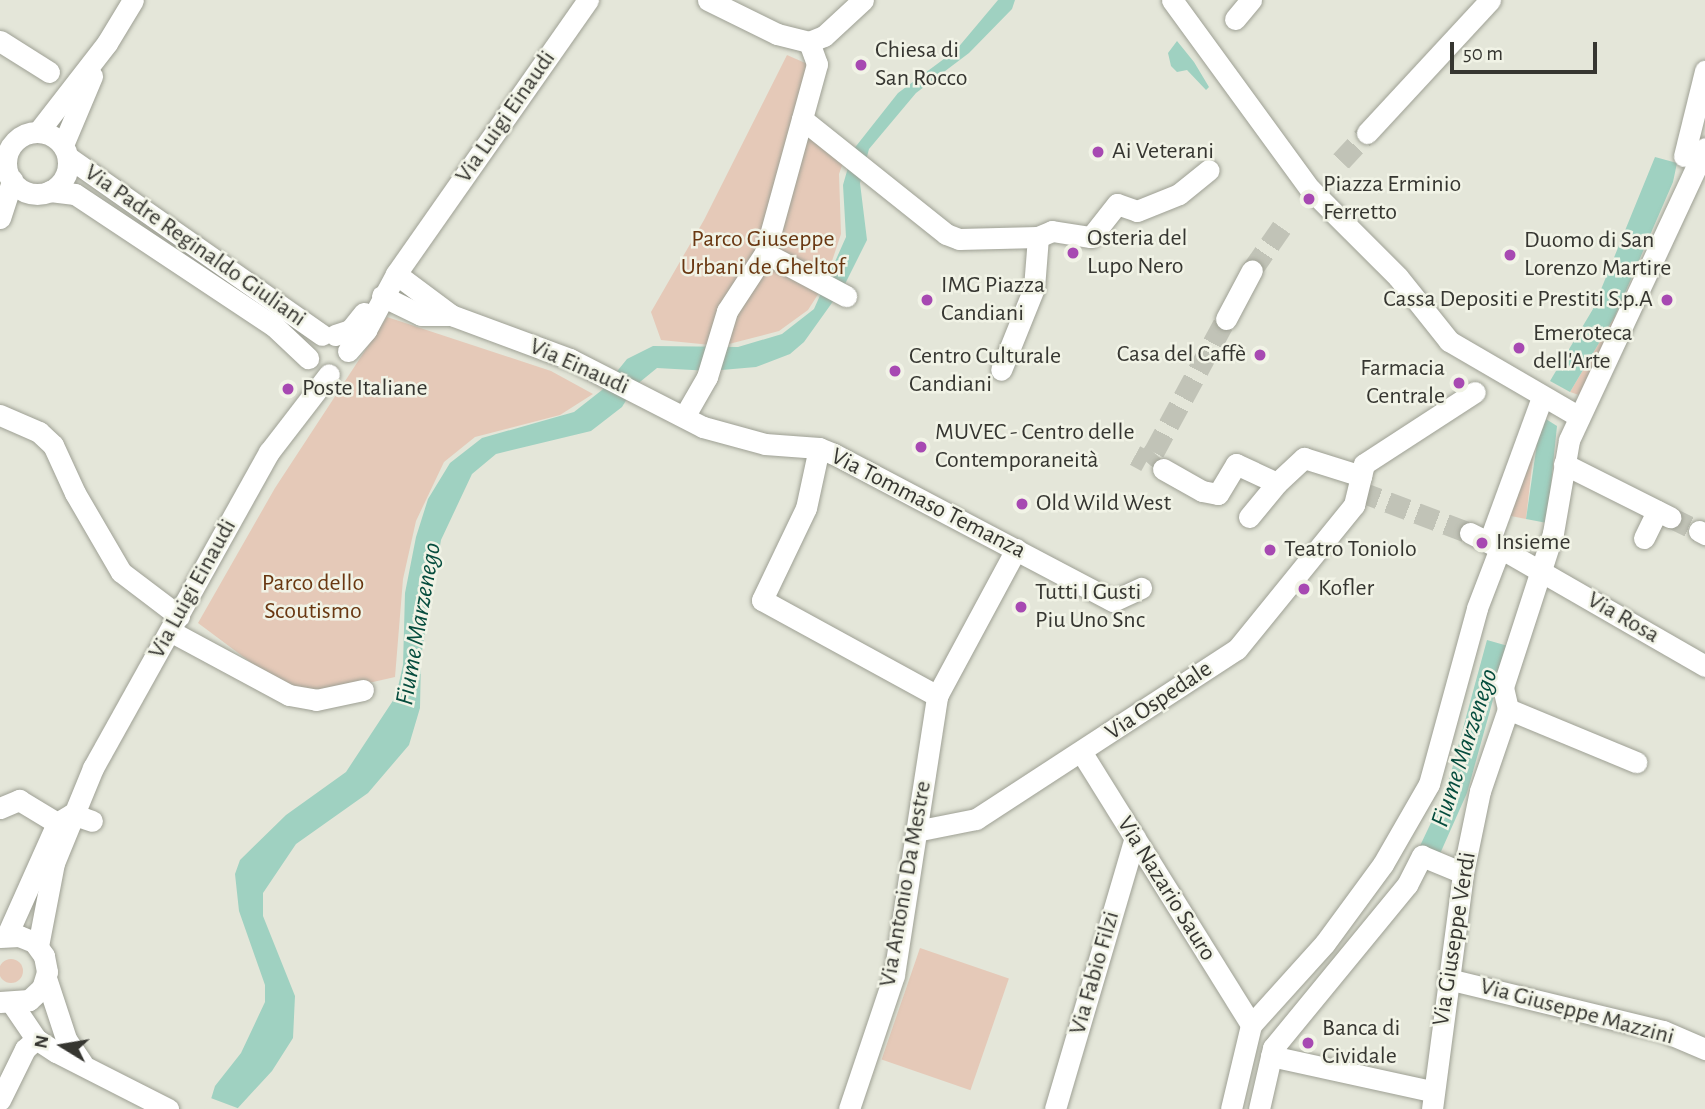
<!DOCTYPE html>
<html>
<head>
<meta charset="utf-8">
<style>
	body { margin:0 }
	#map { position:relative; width:1705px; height:1109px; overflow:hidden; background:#e4e6d9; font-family:"Alegreya Sans",sans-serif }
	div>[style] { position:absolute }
	.green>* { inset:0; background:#e5c9b8; transform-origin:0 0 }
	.round { border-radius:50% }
	.water>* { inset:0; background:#9fd1c1 }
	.pier>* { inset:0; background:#e4e6d9 }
	.minor-tunnel>* { height:21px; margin-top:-10.5px; transform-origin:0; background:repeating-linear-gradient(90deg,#c1c3b7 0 21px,transparent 0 31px) }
	.roads { filter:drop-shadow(0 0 2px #9ea094) drop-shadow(0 0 2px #9ea094) }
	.minor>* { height:21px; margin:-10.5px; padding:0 10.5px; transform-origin:10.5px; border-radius:10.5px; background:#fff }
	.minor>.ring { margin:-10.5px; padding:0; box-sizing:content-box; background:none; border:21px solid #fff; border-radius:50% }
	.dots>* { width:19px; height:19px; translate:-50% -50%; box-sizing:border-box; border:4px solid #f1f3e6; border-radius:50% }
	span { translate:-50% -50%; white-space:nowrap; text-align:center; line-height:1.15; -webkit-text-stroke:5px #f1f3e6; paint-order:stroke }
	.poi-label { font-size:24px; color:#363631 }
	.left { translate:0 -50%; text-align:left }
	.right { translate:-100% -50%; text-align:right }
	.street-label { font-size:24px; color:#363631 }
	.park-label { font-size:24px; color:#693711 }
	.water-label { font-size:26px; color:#054c3d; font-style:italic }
	.north { position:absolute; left:28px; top:1011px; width:70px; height:70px; -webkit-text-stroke:5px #f1f3e6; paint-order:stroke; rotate:281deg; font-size:19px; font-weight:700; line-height:28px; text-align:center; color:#363631 }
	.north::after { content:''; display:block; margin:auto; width:24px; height:32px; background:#363631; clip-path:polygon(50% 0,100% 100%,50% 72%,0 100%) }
	.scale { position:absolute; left:1450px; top:42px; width:147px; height:32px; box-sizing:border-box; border:4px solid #363631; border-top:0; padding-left:9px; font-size:21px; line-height:24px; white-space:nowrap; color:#363631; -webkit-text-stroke:5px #f1f3e6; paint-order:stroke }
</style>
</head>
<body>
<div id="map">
	<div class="green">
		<div style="clip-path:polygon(787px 55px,812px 66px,796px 120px,845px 157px,839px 174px,841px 234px,824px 285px,808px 310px,779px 331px,721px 346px,661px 340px,651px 312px,704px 220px)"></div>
		<div style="clip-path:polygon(1615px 316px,1621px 318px,1579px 395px,1570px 392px)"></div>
		<div style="clip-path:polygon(387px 317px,551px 371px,593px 394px,560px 415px,475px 437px,444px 462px,416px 521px,403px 579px,395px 677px,316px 695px,289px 691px,198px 623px,275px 488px)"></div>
		<div style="clip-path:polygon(1536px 430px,1526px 519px,1506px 515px)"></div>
		<div style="left:920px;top:948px;width:94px;height:118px;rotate:19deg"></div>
		<div class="round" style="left:-1px;top:959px;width:24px;height:24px"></div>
	</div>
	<div class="water">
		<div style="clip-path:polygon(998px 0,1015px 0,1012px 9px,969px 53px,916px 93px,869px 149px,860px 183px,867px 240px,844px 286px,804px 342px,790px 354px,756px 367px,710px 371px,657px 368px,635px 386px,622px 407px,591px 431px,496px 454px,472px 474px,441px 540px,421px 657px,420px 708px,409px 745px,368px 793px,296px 844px,263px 893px,263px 916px,295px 996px,293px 1038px,272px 1071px,237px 1109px,208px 1109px,215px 1086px,241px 1053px,265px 1002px,265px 985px,239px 911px,235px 874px,240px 860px,286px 815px,346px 772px,396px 696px,403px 665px,405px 593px,416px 537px,428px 499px,450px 463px,482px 438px,574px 412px,602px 390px,627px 359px,653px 346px,738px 347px,782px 334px,814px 309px,846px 237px,843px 185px,853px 150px,898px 93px,956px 50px)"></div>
		<div style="clip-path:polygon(1177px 41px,1194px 62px,1209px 87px,1206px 90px,1187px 70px,1177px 72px,1171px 66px,1168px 53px)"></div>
		<div style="clip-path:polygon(1655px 157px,1677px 163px,1673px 182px,1615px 316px,1570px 392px,1550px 381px,1593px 309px)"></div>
		<div style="clip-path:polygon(1541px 416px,1557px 426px,1547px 523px,1526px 519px)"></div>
		<div style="clip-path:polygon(1487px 640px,1508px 646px,1467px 793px,1439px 856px,1419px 848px,1446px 791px)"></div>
	</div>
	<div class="pier">
		<div style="clip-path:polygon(208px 1097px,240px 1109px,204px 1109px)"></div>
	</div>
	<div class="minor-tunnel">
		<div style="left:1341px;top:161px;width:38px;rotate:-47deg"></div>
		<div style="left:1252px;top:270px;width:52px;rotate:-55.1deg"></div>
		<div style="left:1135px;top:455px;width:13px;rotate:29deg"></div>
		<div style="left:1146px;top:461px;width:12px;rotate:-48deg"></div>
		<div style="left:1154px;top:452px;width:151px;rotate:-61.6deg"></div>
		<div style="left:1359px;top:491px;width:119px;rotate:20.7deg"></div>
		<div style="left:1670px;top:517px;width:32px;rotate:26deg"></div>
	</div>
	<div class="roads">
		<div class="minor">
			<div style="left:708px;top:0;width:77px;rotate:26.2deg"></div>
			<div style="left:777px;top:34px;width:33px;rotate:14deg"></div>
			<div style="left:809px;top:42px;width:16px;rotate:-22deg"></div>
			<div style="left:824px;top:36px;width:53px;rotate:-42.7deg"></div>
			<div style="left:1172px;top:0;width:234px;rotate:53.9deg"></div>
			<div style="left:1310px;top:189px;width:124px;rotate:45deg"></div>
			<div style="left:1398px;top:277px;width:82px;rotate:51.4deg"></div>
			<div style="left:1449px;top:341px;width:149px;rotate:30.2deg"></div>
			<div style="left:1235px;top:19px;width:25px;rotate:-50deg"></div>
			<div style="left:0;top:41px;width:58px;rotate:32.3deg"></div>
			<div style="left:802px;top:119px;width:184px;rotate:38.6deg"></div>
			<div style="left:946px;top:234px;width:14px;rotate:21deg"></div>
			<div style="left:959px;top:239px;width:79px;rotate:-1.5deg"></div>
			<div style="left:1038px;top:237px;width:51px;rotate:94.5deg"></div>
			<div style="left:1034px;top:288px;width:88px;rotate:111.9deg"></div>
			<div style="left:38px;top:132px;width:113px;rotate:-52.2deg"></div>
			<div style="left:107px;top:43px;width:50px;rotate:-58.8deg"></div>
			<div class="ring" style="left:6px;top:132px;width:41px;height:41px"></div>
			<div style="left:1367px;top:133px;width:181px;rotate:-47.2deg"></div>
			<div style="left:63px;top:145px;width:75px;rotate:-67.2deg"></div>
			<div style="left:1684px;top:156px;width:88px;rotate:-76.1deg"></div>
			<div style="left:68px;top:157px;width:310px;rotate:35deg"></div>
			<div style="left:50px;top:191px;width:25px;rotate:7deg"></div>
			<div style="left:75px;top:194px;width:239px;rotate:33.6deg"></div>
			<div style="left:274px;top:326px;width:47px;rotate:43.3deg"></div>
			<div style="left:0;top:218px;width:40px;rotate:-72deg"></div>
			<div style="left:1038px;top:237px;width:15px;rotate:-23deg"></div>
			<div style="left:1052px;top:231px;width:39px;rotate:9deg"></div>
			<div style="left:1091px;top:237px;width:42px;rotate:-51.8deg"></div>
			<div style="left:1117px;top:204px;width:21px;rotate:19deg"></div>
			<div style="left:1137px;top:211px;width:45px;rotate:-22deg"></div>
			<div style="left:1179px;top:194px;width:38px;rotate:-39deg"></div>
			<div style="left:765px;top:253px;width:92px;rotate:28deg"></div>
			<div style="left:396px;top:274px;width:69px;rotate:36.7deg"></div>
			<div style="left:382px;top:296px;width:43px;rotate:26deg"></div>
			<div style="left:421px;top:315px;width:30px"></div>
			<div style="left:451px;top:315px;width:127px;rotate:20.3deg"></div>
			<div style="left:570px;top:359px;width:149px;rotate:27.1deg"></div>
			<div style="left:703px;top:427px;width:64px;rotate:15.3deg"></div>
			<div style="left:765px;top:444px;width:54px;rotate:4.2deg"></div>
			<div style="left:819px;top:448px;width:16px;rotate:22deg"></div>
			<div style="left:834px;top:454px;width:315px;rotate:27.8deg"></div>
			<div style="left:1113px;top:601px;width:31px;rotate:-25deg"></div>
			<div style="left:1226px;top:319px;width:55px;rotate:-62deg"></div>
			<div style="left:335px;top:335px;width:16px;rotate:-18deg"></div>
			<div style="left:350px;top:330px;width:22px;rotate:-51deg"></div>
			<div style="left:348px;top:351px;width:28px;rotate:-49deg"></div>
			<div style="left:366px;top:330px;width:64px;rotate:-61.8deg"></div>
			<div style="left:396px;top:274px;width:335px;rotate:-55deg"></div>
			<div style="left:0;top:415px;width:43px;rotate:23.6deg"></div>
			<div style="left:39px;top:432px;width:19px;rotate:43deg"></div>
			<div style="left:53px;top:445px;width:53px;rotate:65.4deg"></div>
			<div style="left:75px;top:493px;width:91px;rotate:59.8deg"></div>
			<div style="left:121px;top:572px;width:73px;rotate:37.2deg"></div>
			<div style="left:684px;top:417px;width:46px;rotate:-60.1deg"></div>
			<div style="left:707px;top:377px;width:69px;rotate:-73.1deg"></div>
			<div style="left:727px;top:311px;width:69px;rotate:-56.8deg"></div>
			<div style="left:765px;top:253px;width:196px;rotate:-74.6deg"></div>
			<div style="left:817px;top:64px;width:23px;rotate:-110deg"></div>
			<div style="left:819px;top:448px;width:61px;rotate:102.2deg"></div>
			<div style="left:806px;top:508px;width:102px;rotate:115.6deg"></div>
			<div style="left:762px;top:600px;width:200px;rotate:28.7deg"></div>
			<div style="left:937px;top:696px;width:167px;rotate:-61.7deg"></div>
			<div style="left:1564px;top:464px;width:119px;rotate:26.6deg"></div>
			<div style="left:1163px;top:469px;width:45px;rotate:29.4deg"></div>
			<div style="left:1202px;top:491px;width:16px;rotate:11deg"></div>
			<div style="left:1218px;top:494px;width:35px;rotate:-59deg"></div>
			<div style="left:1236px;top:464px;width:45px;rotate:24.9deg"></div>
			<div style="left:1277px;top:483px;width:44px;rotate:129.5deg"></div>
			<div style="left:1277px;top:483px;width:37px;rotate:-43deg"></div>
			<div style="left:1304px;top:458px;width:60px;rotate:17.5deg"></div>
			<div style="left:1699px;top:531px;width:7px;rotate:27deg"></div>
			<div style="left:1470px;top:533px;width:34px;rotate:27deg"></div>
			<div style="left:1644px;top:538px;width:30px;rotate:-64deg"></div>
			<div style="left:1489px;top:542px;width:154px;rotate:-69.9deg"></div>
			<div style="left:170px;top:631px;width:135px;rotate:28.3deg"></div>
			<div style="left:289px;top:695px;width:27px;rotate:10deg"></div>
			<div style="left:316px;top:700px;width:48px;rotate:-12deg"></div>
			<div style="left:1508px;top:709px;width:139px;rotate:22.5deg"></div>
			<div style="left:1082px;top:753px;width:320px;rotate:58.1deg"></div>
			<div style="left:0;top:808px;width:21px;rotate:-23deg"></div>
			<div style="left:19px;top:800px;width:44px;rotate:31.2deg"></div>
			<div style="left:916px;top:831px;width:61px;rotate:-11.3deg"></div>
			<div style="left:976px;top:819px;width:311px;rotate:-33.1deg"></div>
			<div style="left:1237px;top:649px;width:186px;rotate:-50.9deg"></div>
			<div style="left:1354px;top:505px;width:42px;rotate:-76.3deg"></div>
			<div style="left:1364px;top:464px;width:132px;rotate:-33deg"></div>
			<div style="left:7px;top:935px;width:123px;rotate:-65.9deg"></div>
			<div style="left:57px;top:823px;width:17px;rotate:-31deg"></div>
			<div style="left:72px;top:814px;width:21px;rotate:19deg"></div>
			<div style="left:0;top:937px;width:19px;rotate:-3deg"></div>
			<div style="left:19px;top:936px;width:16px;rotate:22deg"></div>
			<div style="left:34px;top:942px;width:17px;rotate:54deg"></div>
			<div style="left:44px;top:956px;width:16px;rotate:79deg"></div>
			<div style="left:47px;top:972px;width:17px;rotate:107deg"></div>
			<div style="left:42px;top:988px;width:18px;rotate:137deg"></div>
			<div style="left:29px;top:1000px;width:29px;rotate:176deg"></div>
			<div style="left:38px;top:946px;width:85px;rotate:-79.1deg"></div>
			<div style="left:54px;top:863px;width:103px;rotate:-67.7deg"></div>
			<div style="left:93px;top:768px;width:362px;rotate:-60.9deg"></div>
			<div style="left:269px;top:452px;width:98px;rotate:-52.4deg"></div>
			<div style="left:46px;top:978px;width:64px;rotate:71.8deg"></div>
			<div style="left:66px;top:1039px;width:29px;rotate:56deg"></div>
			<div style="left:1448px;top:979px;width:221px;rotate:13.6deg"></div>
			<div style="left:1663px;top:1031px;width:46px;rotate:23.2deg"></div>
			<div style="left:13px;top:1005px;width:41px;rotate:55.9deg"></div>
			<div style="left:36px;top:1039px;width:24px;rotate:33deg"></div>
			<div style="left:56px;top:1052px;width:126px;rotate:27deg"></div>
			<div style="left:1271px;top:1056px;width:165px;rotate:12.3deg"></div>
			<div style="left:0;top:1100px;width:57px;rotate:-63.9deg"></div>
			<div style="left:25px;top:1049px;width:15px;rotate:-42deg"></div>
			<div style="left:849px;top:1109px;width:141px;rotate:-71.4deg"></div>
			<div style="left:894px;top:975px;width:282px;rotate:-81.2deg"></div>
			<div style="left:1055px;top:1109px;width:283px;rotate:-73.6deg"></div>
			<div style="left:1231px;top:1109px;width:86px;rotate:-76.6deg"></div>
			<div style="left:1251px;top:1025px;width:110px;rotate:-47.9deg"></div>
			<div style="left:1325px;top:943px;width:98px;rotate:-53.7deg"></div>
			<div style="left:1383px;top:864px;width:92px;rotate:-60.1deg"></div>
			<div style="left:1429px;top:784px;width:182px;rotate:-74.7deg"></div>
			<div style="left:1477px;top:608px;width:64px;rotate:-69deg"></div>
			<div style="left:1500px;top:548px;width:237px;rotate:29.9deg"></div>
			<div style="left:1259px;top:1109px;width:63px;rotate:-77.1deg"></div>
			<div style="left:1273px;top:1048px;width:211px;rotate:-50.6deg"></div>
			<div style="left:1407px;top:885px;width:33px;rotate:-63deg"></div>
			<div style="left:1422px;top:856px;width:44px;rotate:22.5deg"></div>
			<div style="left:1432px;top:1109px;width:238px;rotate:-82.5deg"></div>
			<div style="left:1463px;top:873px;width:84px;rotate:-78.3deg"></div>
			<div style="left:1480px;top:791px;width:87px;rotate:-71.1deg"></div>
			<div style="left:1508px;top:709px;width:23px;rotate:-103deg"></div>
			<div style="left:1503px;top:687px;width:162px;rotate:-72deg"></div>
			<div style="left:1553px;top:533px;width:94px;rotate:-80.2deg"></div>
			<div style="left:1569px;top:440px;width:322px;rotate:-65deg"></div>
		</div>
	</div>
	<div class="dots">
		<div style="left:861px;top:65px;background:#a749b2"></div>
		<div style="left:1098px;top:152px;background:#a749b2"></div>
		<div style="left:1309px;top:199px;background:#a749b2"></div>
		<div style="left:1073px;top:253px;background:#a749b2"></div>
		<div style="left:1510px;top:255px;background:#a749b2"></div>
		<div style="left:927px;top:300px;background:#a749b2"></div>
		<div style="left:1667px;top:300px;background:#a749b2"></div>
		<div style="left:1519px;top:348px;background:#a749b2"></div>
		<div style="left:1260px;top:355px;background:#a749b2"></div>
		<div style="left:895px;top:371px;background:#a749b2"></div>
		<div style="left:1459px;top:383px;background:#a749b2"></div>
		<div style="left:288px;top:389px;background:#a749b2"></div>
		<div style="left:921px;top:447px;background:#a749b2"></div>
		<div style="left:1022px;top:504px;background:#a749b2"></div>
		<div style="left:1482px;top:543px;background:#a749b2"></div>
		<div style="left:1270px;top:550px;background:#a749b2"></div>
		<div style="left:1304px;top:589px;background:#a749b2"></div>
		<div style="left:1021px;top:607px;background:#a749b2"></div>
		<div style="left:1308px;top:1043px;background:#a749b2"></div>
	</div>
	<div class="poi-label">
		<span class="left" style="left:875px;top:65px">Chiesa di<br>San Rocco</span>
		<span class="left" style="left:1112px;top:152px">Ai Veterani</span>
		<span class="left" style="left:1323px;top:199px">Piazza Erminio<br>Ferretto</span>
		<span class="left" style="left:1087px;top:253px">Osteria del<br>Lupo Nero</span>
		<span class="left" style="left:1524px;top:255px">Duomo di San<br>Lorenzo Martire</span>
		<span class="left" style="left:941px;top:300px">IMG Piazza<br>Candiani</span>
		<span class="right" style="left:1653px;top:300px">Cassa Depositi e Prestiti S.p.A</span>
		<span class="left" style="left:1533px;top:348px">Emeroteca<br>dell'Arte</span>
		<span class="right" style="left:1246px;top:355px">Casa del Caffè</span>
		<span class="left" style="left:909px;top:371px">Centro Culturale<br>Candiani</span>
		<span class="right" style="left:1445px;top:383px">Farmacia<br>Centrale</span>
		<span class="left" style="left:302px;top:389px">Poste Italiane</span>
		<span class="left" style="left:935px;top:447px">MUVEC - Centro delle<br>Contemporaneità</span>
		<span class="left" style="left:1036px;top:504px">Old Wild West</span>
		<span class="left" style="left:1496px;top:543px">Insieme</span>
		<span class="left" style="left:1284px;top:550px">Teatro Toniolo</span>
		<span class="left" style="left:1318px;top:589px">Kofler</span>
		<span class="left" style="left:1035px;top:607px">Tutti I Gusti<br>Piu Uno Snc</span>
		<span class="left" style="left:1322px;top:1043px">Banca di<br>Cividale</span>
	</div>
	<div class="street-label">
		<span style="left:506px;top:117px;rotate:-55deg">Via Luigi Einaudi</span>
		<span style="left:195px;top:246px;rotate:35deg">Via Padre Reginaldo Giuliani</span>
		<span style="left:579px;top:367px;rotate:24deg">Via Einaudi</span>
		<span style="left:928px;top:504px;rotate:27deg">Via Tommaso Temanza</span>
		<span style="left:193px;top:589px;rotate:-61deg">Via Luigi Einaudi</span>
		<span style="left:1623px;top:618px;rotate:30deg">Via Rosa</span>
		<span style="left:1159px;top:701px;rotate:-34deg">Via Ospedale</span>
		<span style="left:906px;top:884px;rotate:-80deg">Via Antonio Da Mestre</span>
		<span style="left:1166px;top:889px;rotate:58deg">Via Nazario Sauro</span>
		<span style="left:1455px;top:939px;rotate:-81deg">Via Giuseppe Verdi</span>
		<span style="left:1095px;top:973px;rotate:-74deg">Via Fabio Filzi</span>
		<span style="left:1577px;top:1012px;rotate:15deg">Via Giuseppe Mazzini</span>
	</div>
	<div class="park-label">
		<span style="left:763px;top:254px">Parco Giuseppe<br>Urbani de Gheltof</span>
		<span style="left:313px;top:598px">Parco dello<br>Scoutismo</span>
	</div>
	<div class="water-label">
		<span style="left:419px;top:624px;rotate:-80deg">Fiume Marzenego</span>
		<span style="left:1465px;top:748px;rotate:-72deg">Fiume Marzenego</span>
	</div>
	<div class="north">N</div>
	<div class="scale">50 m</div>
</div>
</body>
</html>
